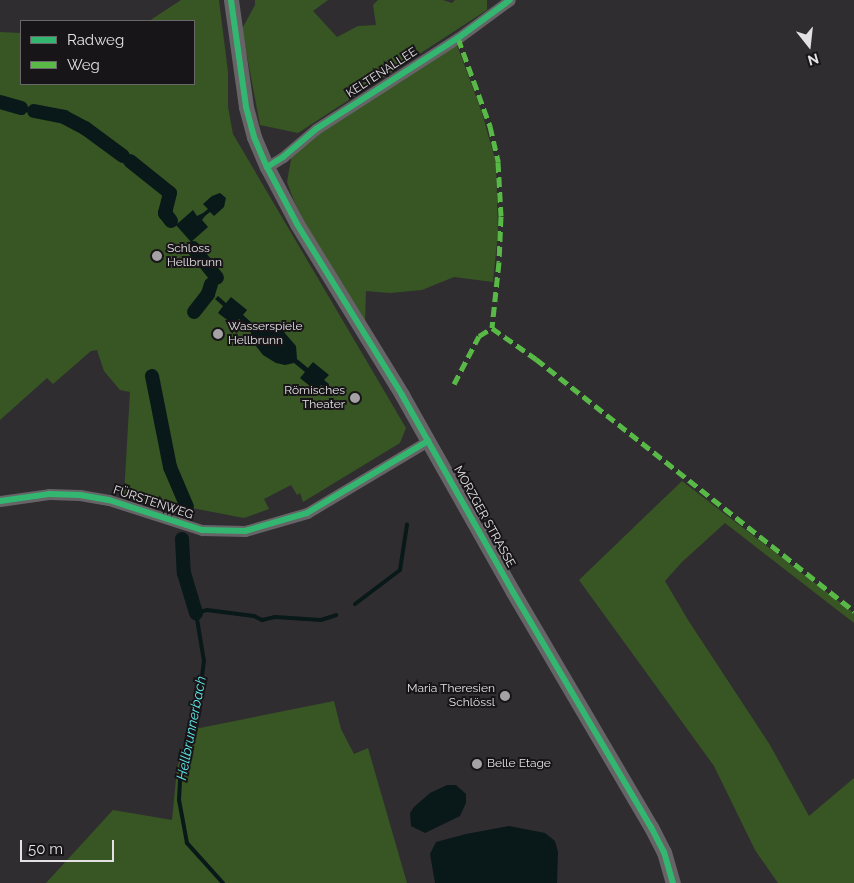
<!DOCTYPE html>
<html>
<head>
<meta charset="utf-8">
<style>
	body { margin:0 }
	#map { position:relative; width:854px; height:883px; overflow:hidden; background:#302d30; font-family:Raleway,sans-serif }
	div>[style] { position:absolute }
	.green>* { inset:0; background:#375624 }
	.water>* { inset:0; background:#091818 }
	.stream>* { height:4px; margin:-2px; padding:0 2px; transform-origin:2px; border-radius:2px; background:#091818 }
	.canal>* { height:14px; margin:-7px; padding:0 7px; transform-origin:7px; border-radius:7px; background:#091818 }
	.minor>* { height:11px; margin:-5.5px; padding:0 5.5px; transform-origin:5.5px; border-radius:5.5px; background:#666466 }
	.tertiary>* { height:15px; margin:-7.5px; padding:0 7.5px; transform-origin:7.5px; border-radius:7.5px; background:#666466 }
	.quiet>* { height:5px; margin-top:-2.5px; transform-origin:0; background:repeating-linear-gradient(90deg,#58b947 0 10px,transparent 0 15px) }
	.cycleway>* { height:6px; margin:-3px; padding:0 3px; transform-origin:3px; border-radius:3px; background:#33b770 }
	.dots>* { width:14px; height:14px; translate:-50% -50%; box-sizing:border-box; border:2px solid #181518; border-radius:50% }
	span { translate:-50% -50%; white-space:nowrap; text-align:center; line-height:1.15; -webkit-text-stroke:4px #181518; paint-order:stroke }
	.street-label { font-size:12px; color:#e4e1e4 }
	.poi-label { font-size:12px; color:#e4e1e4 }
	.left { translate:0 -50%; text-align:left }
	.right { translate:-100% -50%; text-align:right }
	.water-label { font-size:14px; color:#5de8e9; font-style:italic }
	.legend { position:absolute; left:20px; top:20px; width:175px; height:65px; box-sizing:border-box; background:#181518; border:1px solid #6a676a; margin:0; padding:6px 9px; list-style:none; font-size:15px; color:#e4e1e4 }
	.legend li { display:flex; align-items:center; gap:10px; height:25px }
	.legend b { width:25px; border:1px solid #6a676a }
	.north { position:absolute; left:784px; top:20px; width:50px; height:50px; -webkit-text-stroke:4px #181518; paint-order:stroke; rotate:164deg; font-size:14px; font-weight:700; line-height:20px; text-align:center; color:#e4e1e4 }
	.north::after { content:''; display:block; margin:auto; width:18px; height:22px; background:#e4e1e4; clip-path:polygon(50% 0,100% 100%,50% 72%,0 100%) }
	.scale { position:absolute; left:20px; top:840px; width:94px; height:22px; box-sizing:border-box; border:2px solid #e4e1e4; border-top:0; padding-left:6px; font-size:15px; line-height:18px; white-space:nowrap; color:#e4e1e4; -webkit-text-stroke:4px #181518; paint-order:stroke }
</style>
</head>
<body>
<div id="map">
	<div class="green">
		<div style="clip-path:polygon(181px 0,219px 0,228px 72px,228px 107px,233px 134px,406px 428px,400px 443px,303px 502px,300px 493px,297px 495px,291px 485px,264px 499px,269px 509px,244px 518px,124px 495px,130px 392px,120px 390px,104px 371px,97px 350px,91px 351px,53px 384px,47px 378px,0 420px,0 32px,21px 33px,21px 84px,194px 84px,194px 21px,149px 21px)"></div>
		<div style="clip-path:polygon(255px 0,328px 0,313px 11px,337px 37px,358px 26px,376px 25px,373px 5px,378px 0,443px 0,452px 3px,455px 0,487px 0,487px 10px,298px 133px,260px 125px,242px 29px,255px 5px)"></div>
		<div style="clip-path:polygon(457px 45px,482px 113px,496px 163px,498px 232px,493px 282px,454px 277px,422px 290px,390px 293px,366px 291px,365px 322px,309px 231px,294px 201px,287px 182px,292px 154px,313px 136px)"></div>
		<div style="clip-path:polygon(682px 481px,854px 613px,854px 623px,725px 523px,682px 562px,665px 581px,688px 620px,770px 745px,809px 816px,854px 778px,854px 883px,778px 883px,755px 850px,714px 766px,579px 580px)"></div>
		<div style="clip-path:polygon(334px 701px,341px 729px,354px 754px,368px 748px,407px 883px,46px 883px,113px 810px,172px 820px,177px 769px,189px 725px,200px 728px)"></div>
	</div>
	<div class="water">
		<div style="clip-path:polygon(220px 193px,226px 198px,224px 207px,214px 216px,210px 212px,205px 216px,202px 220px,208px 227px,191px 242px,176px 225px,193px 210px,197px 216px,203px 213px,208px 209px,203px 204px,212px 196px)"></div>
		<div style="clip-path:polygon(218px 296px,226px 303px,231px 297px,247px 310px,243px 315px,253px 324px,267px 323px,283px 331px,296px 346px,297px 359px,308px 368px,313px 362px,329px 375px,324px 380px,329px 384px,326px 388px,321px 385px,316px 391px,300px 378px,305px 372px,294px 363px,285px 365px,276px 363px,263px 355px,252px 341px,250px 328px,239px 319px,234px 325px,218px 313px,223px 306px,215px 299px)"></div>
		<div style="clip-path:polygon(447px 785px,456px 785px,466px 794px,466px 803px,460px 816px,425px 833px,411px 826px,410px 813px,414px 807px,430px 793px)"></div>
		<div style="clip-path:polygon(509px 826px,545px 833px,555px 841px,558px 852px,557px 883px,435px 883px,430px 854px,436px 842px,466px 834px)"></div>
	</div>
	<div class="stream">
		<div style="left:355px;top:604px;width:56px;rotate:-37.1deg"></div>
		<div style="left:400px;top:570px;width:46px;rotate:-81.2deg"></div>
		<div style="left:223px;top:883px;width:54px;rotate:-132deg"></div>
		<div style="left:187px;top:843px;width:44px;rotate:-100.5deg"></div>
		<div style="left:179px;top:800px;width:22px;rotate:-87deg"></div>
		<div style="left:180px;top:778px;width:73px;rotate:-75.8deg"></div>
		<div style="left:198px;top:707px;width:46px;rotate:-82.6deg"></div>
		<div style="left:204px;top:661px;width:49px;rotate:-99.5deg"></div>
		<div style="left:196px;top:613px;width:11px;rotate:-15deg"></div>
		<div style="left:207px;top:610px;width:47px;rotate:7.3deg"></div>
		<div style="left:254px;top:616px;width:9px;rotate:27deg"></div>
		<div style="left:262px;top:620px;width:13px;rotate:-13deg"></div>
		<div style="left:275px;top:617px;width:46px;rotate:3.7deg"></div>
		<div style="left:321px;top:620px;width:16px;rotate:-18deg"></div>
	</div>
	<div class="canal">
		<div style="left:0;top:102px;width:22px;rotate:16deg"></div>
		<div style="left:34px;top:111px;width:31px;rotate:11deg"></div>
		<div style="left:64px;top:117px;width:24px;rotate:28deg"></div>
		<div style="left:85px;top:128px;width:47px;rotate:36.4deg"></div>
		<div style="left:130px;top:161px;width:51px;rotate:38.7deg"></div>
		<div style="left:170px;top:193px;width:21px;rotate:104deg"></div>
		<div style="left:165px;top:213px;width:10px;rotate:53deg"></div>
		<div style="left:193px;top:248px;width:38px;rotate:51deg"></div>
		<div style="left:194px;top:312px;width:23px;rotate:-52deg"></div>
		<div style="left:208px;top:294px;width:10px;rotate:-73deg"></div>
		<div style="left:152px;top:376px;width:93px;rotate:78.8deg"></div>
		<div style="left:170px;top:467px;width:43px;rotate:67deg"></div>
		<div style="left:182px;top:539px;width:34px;rotate:87deg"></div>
		<div style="left:184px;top:573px;width:42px;rotate:73.3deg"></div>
	</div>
	<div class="minor">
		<div style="left:267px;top:167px;width:19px;rotate:-32deg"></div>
		<div style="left:283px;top:157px;width:43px;rotate:-40.3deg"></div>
		<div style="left:316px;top:129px;width:169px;rotate:-32.7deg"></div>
		<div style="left:458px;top:38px;width:64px;rotate:-36.2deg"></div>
		<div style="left:0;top:501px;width:49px;rotate:-8.1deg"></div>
		<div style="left:49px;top:494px;width:31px;rotate:2deg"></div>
		<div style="left:80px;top:495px;width:29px;rotate:10deg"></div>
		<div style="left:109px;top:500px;width:98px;rotate:17.9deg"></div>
		<div style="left:202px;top:530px;width:43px;rotate:1.3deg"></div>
		<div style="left:245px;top:531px;width:65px;rotate:-16.2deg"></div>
		<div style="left:307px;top:513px;width:141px;rotate:-30.8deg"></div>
	</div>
	<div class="tertiary">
		<div style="left:231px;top:0;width:108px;rotate:82deg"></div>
		<div style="left:246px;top:107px;width:31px;rotate:75deg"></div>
		<div style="left:254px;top:137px;width:33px;rotate:67deg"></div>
		<div style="left:267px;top:167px;width:64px;rotate:62.2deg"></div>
		<div style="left:297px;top:224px;width:201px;rotate:58.4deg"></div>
		<div style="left:402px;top:395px;width:226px;rotate:60.6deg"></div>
		<div style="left:513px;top:592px;width:273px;rotate:59.6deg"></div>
		<div style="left:651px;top:827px;width:28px;rotate:63deg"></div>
		<div style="left:664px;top:852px;width:32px;rotate:74deg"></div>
	</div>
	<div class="quiet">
		<div style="left:458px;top:38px;width:94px;rotate:70deg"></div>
		<div style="left:490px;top:126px;width:37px;rotate:77deg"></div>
		<div style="left:498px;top:162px;width:54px;rotate:86.8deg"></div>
		<div style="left:501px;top:216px;width:46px;rotate:92.5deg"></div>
		<div style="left:499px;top:262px;width:66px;rotate:96.1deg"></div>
		<div style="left:492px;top:328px;width:54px;rotate:35.2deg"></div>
		<div style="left:536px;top:359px;width:406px;rotate:38.4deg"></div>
		<div style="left:454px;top:384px;width:54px;rotate:-62.5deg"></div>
		<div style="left:479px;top:336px;width:15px;rotate:-32deg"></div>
	</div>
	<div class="cycleway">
		<div style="left:231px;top:0;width:108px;rotate:82deg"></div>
		<div style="left:246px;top:107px;width:31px;rotate:75deg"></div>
		<div style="left:254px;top:137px;width:33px;rotate:67deg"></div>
		<div style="left:267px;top:167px;width:64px;rotate:62.2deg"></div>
		<div style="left:297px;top:224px;width:201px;rotate:58.4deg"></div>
		<div style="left:402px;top:395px;width:226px;rotate:60.6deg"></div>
		<div style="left:513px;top:592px;width:273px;rotate:59.6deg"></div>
		<div style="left:651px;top:827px;width:28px;rotate:63deg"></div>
		<div style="left:664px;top:852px;width:32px;rotate:74deg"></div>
		<div style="left:267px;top:167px;width:19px;rotate:-32deg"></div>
		<div style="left:283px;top:157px;width:43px;rotate:-40.3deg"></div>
		<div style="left:316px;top:129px;width:169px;rotate:-32.7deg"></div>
		<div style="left:458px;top:38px;width:64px;rotate:-36.2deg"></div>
		<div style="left:0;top:501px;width:49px;rotate:-8.1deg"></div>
		<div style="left:49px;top:494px;width:31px;rotate:2deg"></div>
		<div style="left:80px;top:495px;width:29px;rotate:10deg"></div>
		<div style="left:109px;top:500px;width:98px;rotate:17.9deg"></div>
		<div style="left:202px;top:530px;width:43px;rotate:1.3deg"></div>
		<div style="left:245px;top:531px;width:65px;rotate:-16.2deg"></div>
		<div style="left:307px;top:513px;width:141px;rotate:-30.8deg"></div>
	</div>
	<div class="dots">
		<div style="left:157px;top:256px;background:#a5a2a5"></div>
		<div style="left:218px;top:334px;background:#a5a2a5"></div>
		<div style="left:355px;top:398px;background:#a5a2a5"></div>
		<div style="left:505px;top:696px;background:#a5a2a5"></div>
		<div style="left:477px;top:764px;background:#a5a2a5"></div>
	</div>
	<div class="street-label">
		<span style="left:382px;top:73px;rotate:-33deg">KELTENALLEE</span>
		<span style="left:153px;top:503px;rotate:18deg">FÜRSTENWEG</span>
		<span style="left:484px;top:517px;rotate:61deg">MORZGER STRASSE</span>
	</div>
	<div class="poi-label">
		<span class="left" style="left:167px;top:256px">Schloss<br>Hellbrunn</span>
		<span class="left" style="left:228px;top:334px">Wasserspiele<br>Hellbrunn</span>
		<span class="right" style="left:345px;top:398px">Römisches<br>Theater</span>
		<span class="right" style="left:495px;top:696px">Maria Theresien<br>Schlössl</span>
		<span class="left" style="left:487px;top:764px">Belle Etage</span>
	</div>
	<div class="water-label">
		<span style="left:191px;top:728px;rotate:-79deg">Hellbrunnerbach</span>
	</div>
	<ul class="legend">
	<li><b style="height:6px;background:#33b770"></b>Radweg</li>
	<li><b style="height:6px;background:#58b947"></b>Weg</li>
	</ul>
	<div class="north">N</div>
	<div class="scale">50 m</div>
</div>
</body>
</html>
